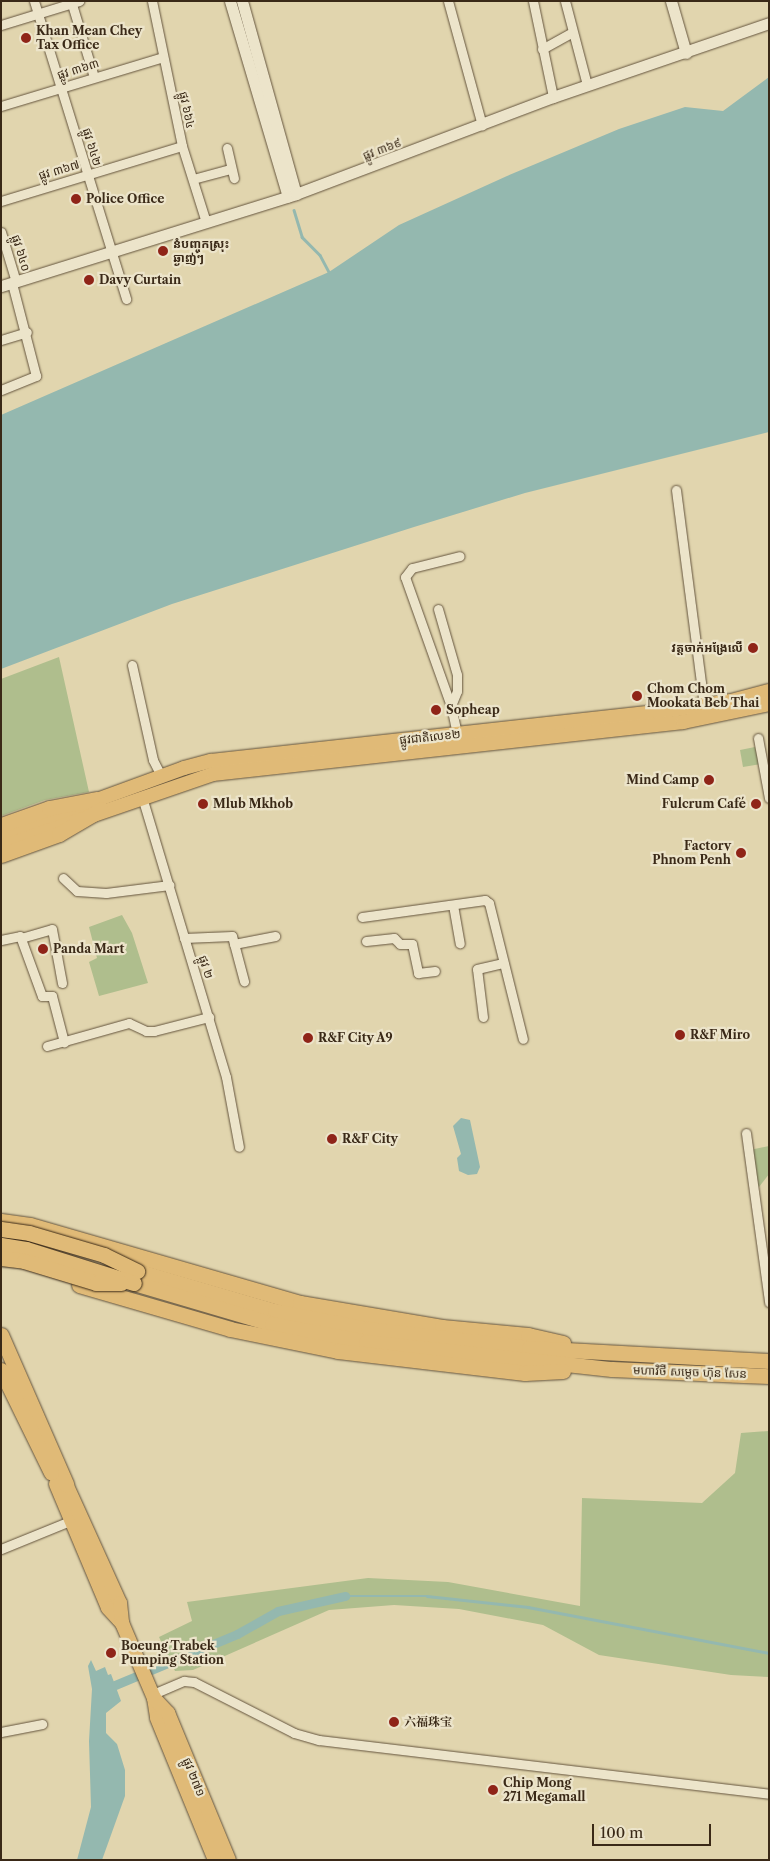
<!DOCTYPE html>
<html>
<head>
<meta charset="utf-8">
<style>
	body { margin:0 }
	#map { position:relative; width:770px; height:1861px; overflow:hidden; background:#e1d5ae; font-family:"Libre Caslon Text","Noto Serif SC","Noto Sans Khmer",serif }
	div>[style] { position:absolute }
	.green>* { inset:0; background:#afbe8d }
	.water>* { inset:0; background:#94b8af }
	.stream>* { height:2.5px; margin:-1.25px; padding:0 1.25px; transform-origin:1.25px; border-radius:1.25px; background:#94b8af }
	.canal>* { height:9px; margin:-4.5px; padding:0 4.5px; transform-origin:4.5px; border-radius:4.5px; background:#94b8af }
	.roads { filter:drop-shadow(0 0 1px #64543d) drop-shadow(0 0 1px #64543d) }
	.street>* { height:9px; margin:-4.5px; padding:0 4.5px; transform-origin:4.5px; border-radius:4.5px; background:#ece4ca }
	.secondary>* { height:11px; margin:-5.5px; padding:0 5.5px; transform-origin:5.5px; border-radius:5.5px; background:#ece4ca }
	.primary>* { height:14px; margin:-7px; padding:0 7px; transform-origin:7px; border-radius:7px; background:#e0ba77 }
	.highway>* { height:15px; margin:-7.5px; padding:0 7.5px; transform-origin:7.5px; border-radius:7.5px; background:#e0ba77 }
	.bridges { filter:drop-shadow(0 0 1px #3a2917) drop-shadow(0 0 1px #3a2917) }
	.highway-bridge>* { height:15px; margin:-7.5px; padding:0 7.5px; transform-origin:7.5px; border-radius:7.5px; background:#e0ba77 }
	.dots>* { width:14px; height:14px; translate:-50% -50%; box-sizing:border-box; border:2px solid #ece4ca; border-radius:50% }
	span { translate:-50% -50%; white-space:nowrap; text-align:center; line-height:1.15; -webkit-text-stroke:4.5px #ece4ca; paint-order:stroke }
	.poi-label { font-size:12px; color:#3a2917; font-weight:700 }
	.left { translate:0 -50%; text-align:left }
	.right { translate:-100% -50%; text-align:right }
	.street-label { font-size:12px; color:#3a2917 }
	.frame { position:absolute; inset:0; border:2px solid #3a2917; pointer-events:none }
	.scale { position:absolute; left:592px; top:1824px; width:119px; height:22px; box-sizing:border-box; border:2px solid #3a2917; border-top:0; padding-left:6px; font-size:15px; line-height:18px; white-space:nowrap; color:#3a2917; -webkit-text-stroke:4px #ece4ca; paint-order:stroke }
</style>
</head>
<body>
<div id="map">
	<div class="green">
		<div style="clip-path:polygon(59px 657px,89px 792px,45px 800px,1px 816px,1px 679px)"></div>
		<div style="clip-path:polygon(755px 747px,761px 764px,743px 767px,740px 750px)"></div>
		<div style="clip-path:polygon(122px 915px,132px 933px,148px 983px,99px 996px,89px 962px,97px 958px,89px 927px)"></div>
		<div style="clip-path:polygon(769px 1146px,769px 1174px,756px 1191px,745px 1151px)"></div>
		<div style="clip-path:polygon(769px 1431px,769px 1677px,731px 1675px,599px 1655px,543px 1625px,459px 1609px,394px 1605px,329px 1610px,193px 1670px,175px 1671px,159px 1637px,192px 1621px,187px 1602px,368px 1578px,448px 1582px,580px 1606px,582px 1498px,702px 1503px,735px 1473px,741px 1433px)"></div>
	</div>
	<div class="water">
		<div style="clip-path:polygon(769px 77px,769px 432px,525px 493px,414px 527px,172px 604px,1px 669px,1px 415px,329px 272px,399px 225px,507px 176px,619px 129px,685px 107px,723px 111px)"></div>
		<div style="clip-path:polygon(461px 1118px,470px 1120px,480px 1167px,477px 1174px,468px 1175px,459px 1171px,457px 1158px,461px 1154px,453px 1126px)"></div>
		<div style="clip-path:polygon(91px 1660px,96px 1671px,105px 1667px,108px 1675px,111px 1674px,121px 1701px,106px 1713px,106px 1733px,117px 1744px,125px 1770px,125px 1796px,102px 1860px,77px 1860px,91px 1807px,89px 1741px,92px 1689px,88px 1666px)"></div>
	</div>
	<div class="stream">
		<div style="left:294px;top:210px;width:28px;rotate:73deg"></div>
		<div style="left:302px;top:237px;width:25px;rotate:45deg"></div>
		<div style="left:320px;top:255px;width:19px;rotate:62deg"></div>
		<div style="left:345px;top:1596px;width:82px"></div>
		<div style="left:427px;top:1596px;width:102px;rotate:6.2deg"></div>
		<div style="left:528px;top:1607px;width:245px;rotate:10.8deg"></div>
	</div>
	<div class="canal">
		<div style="left:115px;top:1685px;width:132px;rotate:-22.7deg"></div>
		<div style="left:237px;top:1634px;width:47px;rotate:-29.3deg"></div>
		<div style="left:278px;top:1611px;width:69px;rotate:-12.6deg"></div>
	</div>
	<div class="roads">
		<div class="street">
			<div style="left:34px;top:1px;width:312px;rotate:72.8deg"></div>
			<div style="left:71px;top:1px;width:79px;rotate:73.2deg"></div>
			<div style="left:152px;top:1px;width:148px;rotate:78.3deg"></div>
			<div style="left:182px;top:146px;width:80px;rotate:72.5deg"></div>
			<div style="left:448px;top:1px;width:129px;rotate:74.7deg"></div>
			<div style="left:533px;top:1px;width:98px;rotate:78.2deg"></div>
			<div style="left:565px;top:1px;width:87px;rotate:75.3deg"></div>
			<div style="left:1px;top:25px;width:82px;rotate:-17.1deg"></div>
			<div style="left:542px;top:49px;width:33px;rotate:-29deg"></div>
			<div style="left:1px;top:106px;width:169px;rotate:-16.8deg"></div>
			<div style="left:227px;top:148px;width:31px;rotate:77deg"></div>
			<div style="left:193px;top:179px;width:39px;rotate:-15deg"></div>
			<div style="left:1px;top:201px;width:189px;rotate:-16.9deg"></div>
			<div style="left:1px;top:232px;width:52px;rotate:73.3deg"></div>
			<div style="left:1px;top:340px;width:27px;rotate:-17deg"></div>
			<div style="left:1px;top:390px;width:38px;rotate:-22deg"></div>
			<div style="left:36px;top:376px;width:96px;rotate:-104.5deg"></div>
			<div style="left:676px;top:490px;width:218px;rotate:82.6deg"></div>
			<div style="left:438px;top:609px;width:69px;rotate:73.9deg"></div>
			<div style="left:457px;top:675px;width:16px;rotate:90deg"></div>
			<div style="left:457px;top:691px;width:16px;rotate:112deg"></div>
			<div style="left:132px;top:665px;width:97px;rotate:77.5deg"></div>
			<div style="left:153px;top:760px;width:18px;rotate:63deg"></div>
			<div style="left:457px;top:734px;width:29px;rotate:-102deg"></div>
			<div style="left:451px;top:706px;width:137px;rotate:-109.6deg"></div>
			<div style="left:405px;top:577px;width:11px;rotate:-52deg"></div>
			<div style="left:412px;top:568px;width:49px;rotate:-14deg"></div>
			<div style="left:758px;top:738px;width:61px;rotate:79.6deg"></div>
			<div style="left:142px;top:797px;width:292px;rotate:73.3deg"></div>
			<div style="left:226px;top:1077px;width:71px;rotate:79.5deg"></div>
			<div style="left:63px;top:878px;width:19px;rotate:43deg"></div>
			<div style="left:77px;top:891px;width:29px;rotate:4deg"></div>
			<div style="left:106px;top:893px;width:64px;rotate:-7.1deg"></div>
			<div style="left:453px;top:905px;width:39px;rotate:80deg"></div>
			<div style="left:362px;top:917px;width:124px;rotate:-7.9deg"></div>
			<div style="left:485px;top:900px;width:5px;rotate:37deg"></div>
			<div style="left:489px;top:903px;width:140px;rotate:76deg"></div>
			<div style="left:21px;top:938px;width:32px;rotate:-16deg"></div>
			<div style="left:52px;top:929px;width:55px;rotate:79.5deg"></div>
			<div style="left:184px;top:938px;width:48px;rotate:-2.4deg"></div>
			<div style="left:232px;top:936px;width:47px;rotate:75.1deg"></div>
			<div style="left:1px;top:940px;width:19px;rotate:-12deg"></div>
			<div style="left:20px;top:936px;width:64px;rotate:69.9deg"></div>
			<div style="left:42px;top:996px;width:10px"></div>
			<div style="left:52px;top:996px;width:48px;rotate:75.4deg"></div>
			<div style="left:366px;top:941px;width:28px;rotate:-6deg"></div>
			<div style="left:394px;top:938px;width:8px;rotate:45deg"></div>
			<div style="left:400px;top:944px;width:12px"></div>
			<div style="left:412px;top:944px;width:30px;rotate:78deg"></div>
			<div style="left:418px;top:973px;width:17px;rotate:-7deg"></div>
			<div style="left:234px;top:944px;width:42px;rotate:-11deg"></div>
			<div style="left:483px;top:1017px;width:48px;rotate:-97.1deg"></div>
			<div style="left:477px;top:969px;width:27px;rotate:-13deg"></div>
			<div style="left:47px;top:1046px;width:85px;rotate:-15.7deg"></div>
			<div style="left:129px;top:1023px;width:19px;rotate:25deg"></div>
			<div style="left:146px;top:1031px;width:8px"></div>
			<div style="left:154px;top:1031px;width:57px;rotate:-14.3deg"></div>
			<div style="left:746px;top:1133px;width:171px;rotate:82.2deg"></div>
			<div style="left:1px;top:1549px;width:80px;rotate:-22.1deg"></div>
			<div style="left:153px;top:1694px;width:34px;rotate:-23deg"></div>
			<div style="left:184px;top:1681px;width:10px;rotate:6deg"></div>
			<div style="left:194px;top:1682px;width:112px;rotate:27deg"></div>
			<div style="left:294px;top:1733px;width:26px;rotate:16deg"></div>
			<div style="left:319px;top:1740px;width:453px;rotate:6.8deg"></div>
			<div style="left:1px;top:1732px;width:42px;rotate:-11deg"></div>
		</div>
		<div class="secondary">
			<div style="left:230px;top:1px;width:204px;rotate:73.5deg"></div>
			<div style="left:242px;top:1px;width:200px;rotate:74.4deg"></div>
			<div style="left:671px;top:1px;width:54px;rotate:73.9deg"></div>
			<div style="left:1px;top:286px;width:309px;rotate:-17.3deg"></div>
			<div style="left:296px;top:194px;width:275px;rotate:-20.7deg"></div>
			<div style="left:553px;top:97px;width:228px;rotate:-18.9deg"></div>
		</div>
		<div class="primary">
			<div style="left:1px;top:835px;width:195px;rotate:-20.1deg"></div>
			<div style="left:184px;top:768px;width:28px;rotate:-15deg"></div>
			<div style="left:211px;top:761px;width:450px;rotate:-6.3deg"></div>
			<div style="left:658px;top:712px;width:74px;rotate:-8.6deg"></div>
			<div style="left:731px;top:701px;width:39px;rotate:-15deg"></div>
			<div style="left:1px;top:847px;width:224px;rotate:-19deg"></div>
			<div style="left:213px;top:774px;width:473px;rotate:-6.3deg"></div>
			<div style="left:683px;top:722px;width:88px;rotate:-11.8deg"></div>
			<div style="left:56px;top:1484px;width:134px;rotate:67.2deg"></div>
			<div style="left:108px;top:1608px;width:21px;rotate:47deg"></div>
			<div style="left:66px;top:1484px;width:131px;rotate:65.6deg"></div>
			<div style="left:120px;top:1603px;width:20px;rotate:84deg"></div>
			<div style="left:122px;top:1623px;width:82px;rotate:66.9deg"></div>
			<div style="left:154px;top:1698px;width:20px;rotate:81deg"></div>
			<div style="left:157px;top:1718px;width:153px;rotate:67.8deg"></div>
			<div style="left:154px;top:1698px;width:21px;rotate:47deg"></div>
			<div style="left:168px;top:1713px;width:159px;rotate:67.5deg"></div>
		</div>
		<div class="highway">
			<div style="left:1px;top:825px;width:51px;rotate:-19.5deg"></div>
			<div style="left:49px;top:808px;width:48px;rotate:-10.8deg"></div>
			<div style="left:1px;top:855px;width:62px;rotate:-19.9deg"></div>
			<div style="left:59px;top:834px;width:48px;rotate:-30.3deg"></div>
			<div style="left:1px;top:1221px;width:29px;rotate:8deg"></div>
			<div style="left:30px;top:1225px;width:281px;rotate:16.1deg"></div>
			<div style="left:300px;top:1303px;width:144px;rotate:9.6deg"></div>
			<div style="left:442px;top:1327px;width:86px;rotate:5.3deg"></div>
			<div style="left:528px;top:1335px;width:36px;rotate:13deg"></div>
			<div style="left:137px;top:1271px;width:144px;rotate:16.2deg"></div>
			<div style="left:275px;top:1311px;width:95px;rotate:11deg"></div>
			<div style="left:368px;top:1329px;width:162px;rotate:6.7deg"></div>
			<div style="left:529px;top:1348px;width:240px;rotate:3.1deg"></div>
			<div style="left:134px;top:1283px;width:144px;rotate:16.5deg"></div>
			<div style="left:272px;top:1324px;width:96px;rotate:10.8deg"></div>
			<div style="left:366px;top:1342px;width:247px;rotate:6.3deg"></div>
			<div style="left:612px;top:1369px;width:157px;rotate:2.6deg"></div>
			<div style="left:79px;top:1285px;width:157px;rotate:16.2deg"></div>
			<div style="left:230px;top:1329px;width:110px;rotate:11.5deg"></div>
			<div style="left:338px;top:1351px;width:188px;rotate:6.7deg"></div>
			<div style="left:525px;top:1373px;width:38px;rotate:-3deg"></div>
			<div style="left:1px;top:1335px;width:163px;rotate:66.4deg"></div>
			<div style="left:1px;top:1370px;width:114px;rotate:63.9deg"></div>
		</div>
	</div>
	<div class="bridges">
		<div class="highway-bridge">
			<div style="left:1px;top:1229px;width:28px;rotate:8deg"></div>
			<div style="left:29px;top:1233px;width:78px;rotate:16.3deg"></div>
			<div style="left:104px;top:1255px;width:37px;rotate:26deg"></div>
			<div style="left:1px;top:1245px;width:25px;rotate:9deg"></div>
			<div style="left:26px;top:1249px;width:113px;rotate:17.5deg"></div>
			<div style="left:1px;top:1258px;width:23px;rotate:7deg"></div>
			<div style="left:24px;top:1261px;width:75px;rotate:17deg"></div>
			<div style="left:96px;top:1283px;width:25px"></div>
		</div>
	</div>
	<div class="dots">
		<div style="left:26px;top:38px;background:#8f2418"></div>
		<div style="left:76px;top:199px;background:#8f2418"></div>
		<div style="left:163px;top:251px;background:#8f2418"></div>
		<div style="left:89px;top:280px;background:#8f2418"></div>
		<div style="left:753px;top:648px;background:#8f2418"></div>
		<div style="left:637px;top:696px;background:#8f2418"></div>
		<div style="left:436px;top:710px;background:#8f2418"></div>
		<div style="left:709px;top:780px;background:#8f2418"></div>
		<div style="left:203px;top:804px;background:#8f2418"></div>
		<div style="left:756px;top:804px;background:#8f2418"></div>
		<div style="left:741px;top:853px;background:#8f2418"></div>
		<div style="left:43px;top:949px;background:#8f2418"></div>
		<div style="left:680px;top:1035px;background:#8f2418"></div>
		<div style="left:308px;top:1038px;background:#8f2418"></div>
		<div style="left:332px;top:1139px;background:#8f2418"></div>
		<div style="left:111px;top:1653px;background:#8f2418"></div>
		<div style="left:394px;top:1722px;background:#8f2418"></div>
		<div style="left:493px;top:1790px;background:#8f2418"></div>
	</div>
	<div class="poi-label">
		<span class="left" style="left:36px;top:38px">Khan Mean Chey<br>Tax Office</span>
		<span class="left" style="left:86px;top:199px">Police Office</span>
		<span class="left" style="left:173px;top:251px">នំបញ្ចុកស្រុះ<br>ឆ្ងាញ់ៗ</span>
		<span class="left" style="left:99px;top:280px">Davy Curtain</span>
		<span class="right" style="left:743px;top:648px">វត្តចាក់អង្រែលើ</span>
		<span class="left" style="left:647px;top:696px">Chom Chom<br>Mookata Beb Thai</span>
		<span class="left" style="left:446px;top:710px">Sopheap</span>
		<span class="right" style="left:699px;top:780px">Mind Camp</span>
		<span class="left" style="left:213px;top:804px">Mlub Mkhob</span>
		<span class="right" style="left:746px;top:804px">Fulcrum Café</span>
		<span class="right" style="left:731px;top:853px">Factory<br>Phnom Penh</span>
		<span class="left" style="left:53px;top:949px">Panda Mart</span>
		<span class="left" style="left:690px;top:1035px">R&amp;F Miro</span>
		<span class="left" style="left:318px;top:1038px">R&amp;F City A9</span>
		<span class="left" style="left:342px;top:1139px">R&amp;F City</span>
		<span class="left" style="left:121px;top:1653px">Boeung Trabek<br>Pumping Station</span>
		<span class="left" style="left:404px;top:1722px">六福珠宝</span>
		<span class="left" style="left:503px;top:1790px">Chip Mong<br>271 Megamall</span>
	</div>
	<div class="street-label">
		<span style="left:78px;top:69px;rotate:-18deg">ផ្លូវ ៣៦៣</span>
		<span style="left:187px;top:110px;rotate:78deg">ផ្លូវ ៦៦៤</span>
		<span style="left:92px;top:147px;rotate:73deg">ផ្លូវ ៦៤២</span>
		<span style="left:382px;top:149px;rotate:-21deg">ផ្លូវ ៣៦៩</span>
		<span style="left:59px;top:170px;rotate:-17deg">ផ្លូវ ៣៦៧</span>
		<span style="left:21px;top:253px;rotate:73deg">ផ្លូវ ៦៤០</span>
		<span style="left:430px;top:737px;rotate:-6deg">ផ្លូវជាតិលេខ២</span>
		<span style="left:206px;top:967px;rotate:72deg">ផ្លូវ ២</span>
		<span style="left:690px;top:1372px;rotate:2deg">មហាវិថី សម្តេច ហ៊ុន សែន</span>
		<span style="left:194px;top:1777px;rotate:68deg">ផ្លូវ ២៧១</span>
	</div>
	<div class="frame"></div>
	<div class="scale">100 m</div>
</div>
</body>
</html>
